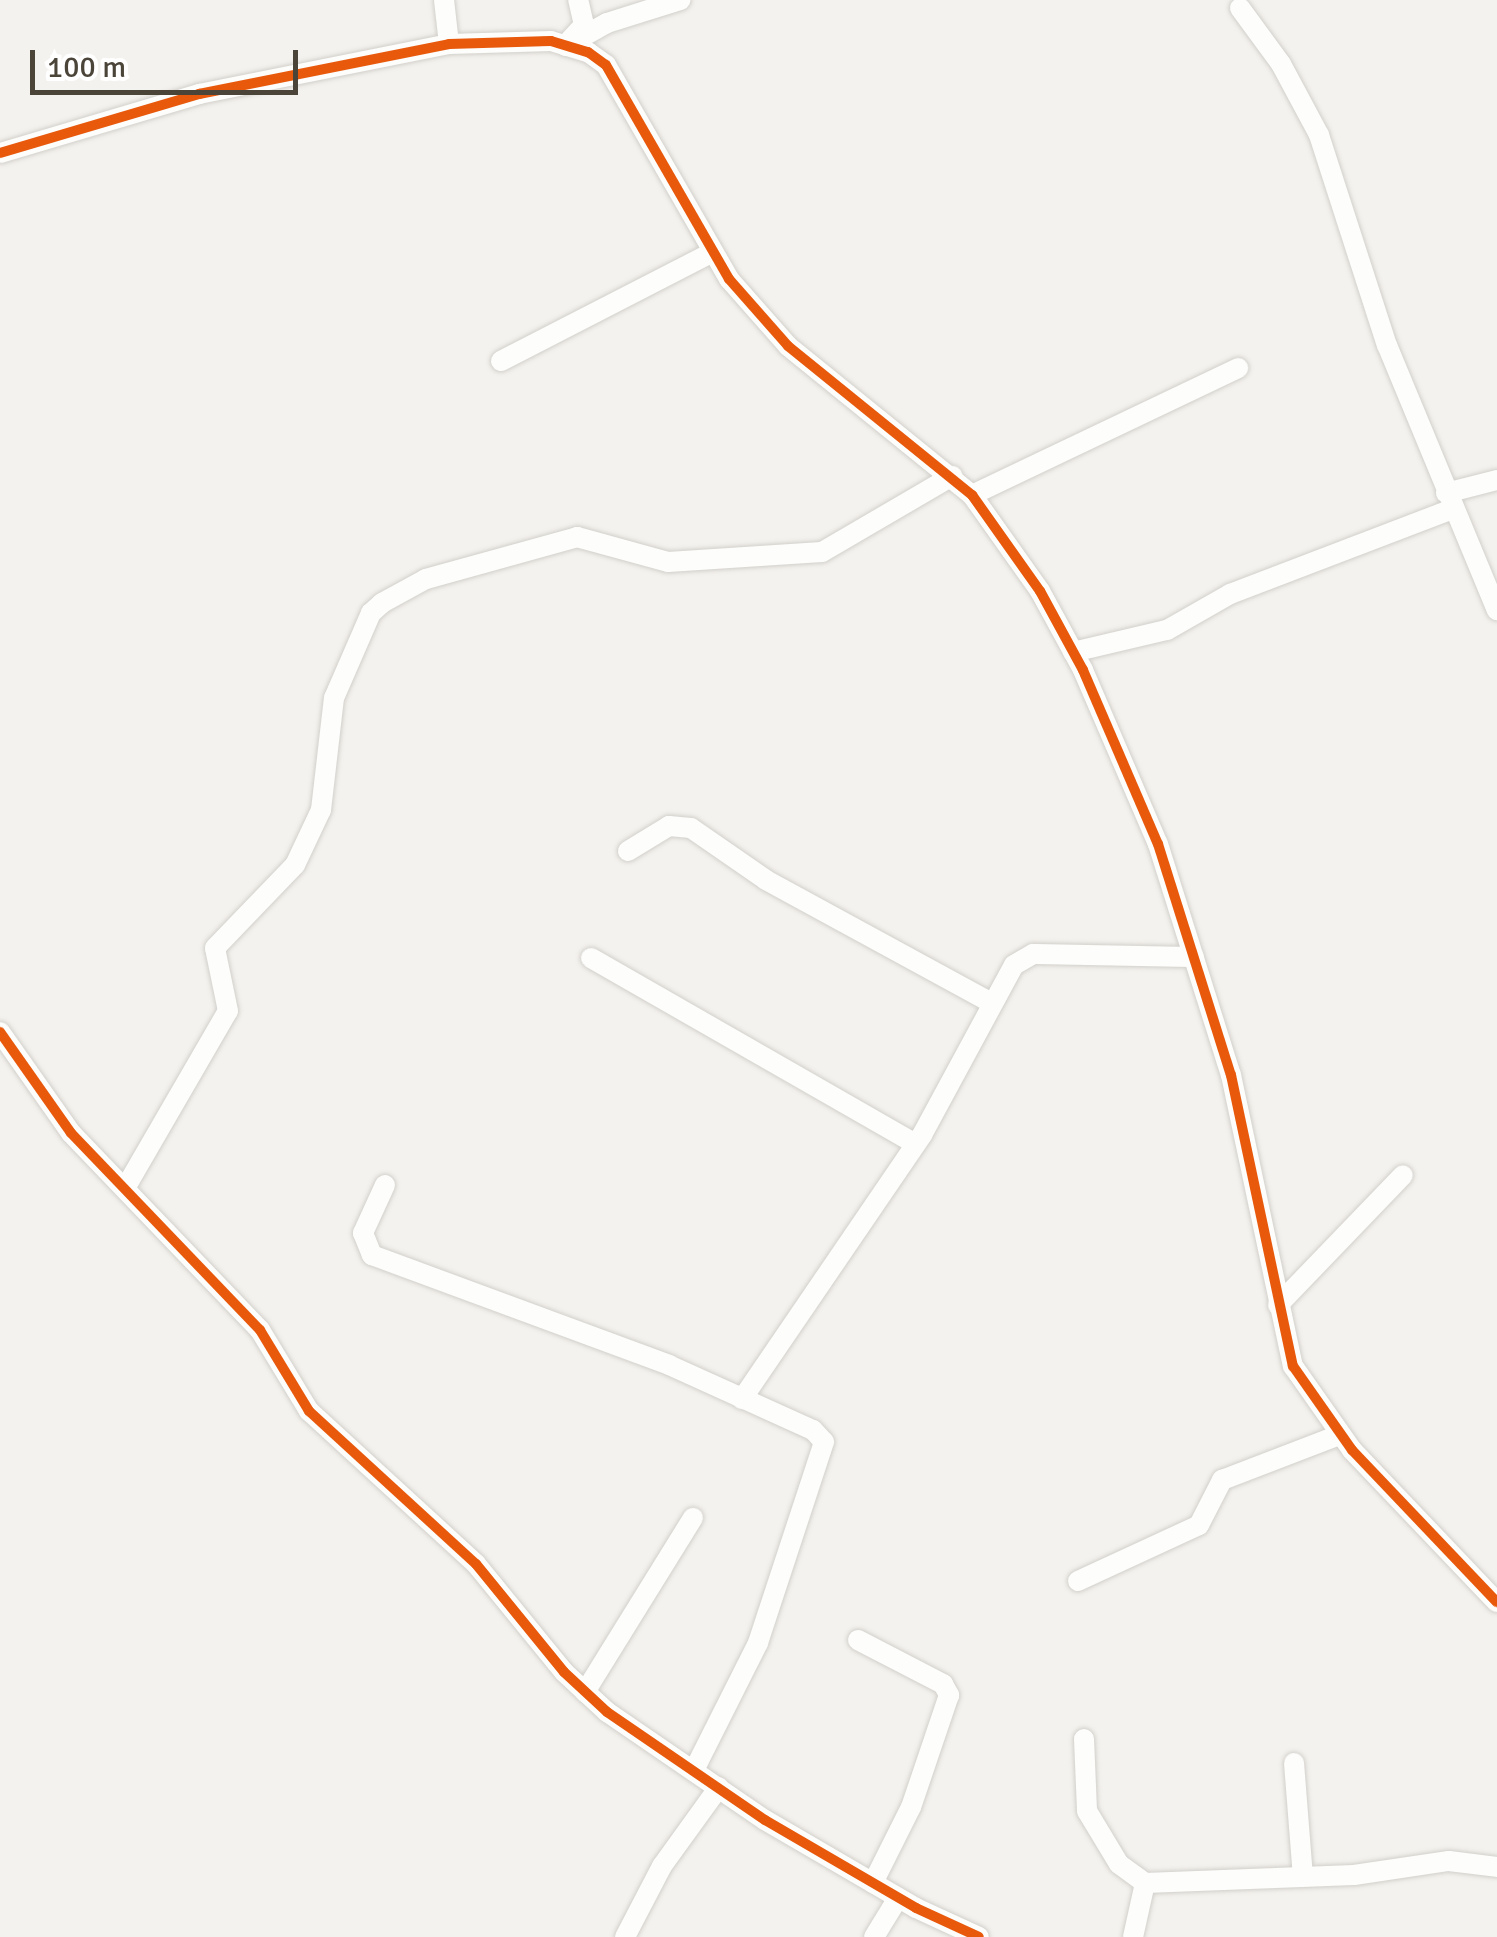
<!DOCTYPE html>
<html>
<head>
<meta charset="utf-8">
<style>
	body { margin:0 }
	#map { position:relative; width:1497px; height:1937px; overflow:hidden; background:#f4f2ee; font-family:Signika,sans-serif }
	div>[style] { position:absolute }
	.roads { filter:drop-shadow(0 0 2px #d2d0cb) drop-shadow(0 0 2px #d2d0cb) }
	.minor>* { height:20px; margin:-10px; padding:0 10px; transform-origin:10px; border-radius:10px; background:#fdfdfc }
	.cycleway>* { height:10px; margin:-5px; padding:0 5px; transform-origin:5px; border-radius:5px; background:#e8590c }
	span { translate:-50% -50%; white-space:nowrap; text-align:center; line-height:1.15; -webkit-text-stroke:9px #fff; paint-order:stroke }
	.scale { position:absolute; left:30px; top:50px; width:268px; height:45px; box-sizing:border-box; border:5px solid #4b4439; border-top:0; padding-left:12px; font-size:30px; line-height:35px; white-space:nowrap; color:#4b4439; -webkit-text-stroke:8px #fff; paint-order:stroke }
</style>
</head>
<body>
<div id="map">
	<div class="roads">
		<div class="minor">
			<div style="left:444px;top:0;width:44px;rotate:83.5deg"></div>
			<div style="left:1240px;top:8px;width:69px;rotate:53.8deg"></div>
			<div style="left:1281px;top:64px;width:81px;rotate:61.8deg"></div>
			<div style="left:1319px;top:135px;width:221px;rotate:72.1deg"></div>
			<div style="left:1387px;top:345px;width:287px;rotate:67.5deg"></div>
			<div style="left:570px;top:40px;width:21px;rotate:-47deg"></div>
			<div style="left:584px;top:25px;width:26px;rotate:-103deg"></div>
			<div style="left:566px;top:46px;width:47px;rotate:-29.3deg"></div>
			<div style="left:607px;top:23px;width:77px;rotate:-17.5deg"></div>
			<div style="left:0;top:153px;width:208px;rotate:-16.5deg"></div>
			<div style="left:199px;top:94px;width:255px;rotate:-11.3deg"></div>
			<div style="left:449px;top:44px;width:102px;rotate:-1.7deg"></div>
			<div style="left:551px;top:41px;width:39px;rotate:17deg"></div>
			<div style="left:588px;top:52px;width:22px;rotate:36deg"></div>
			<div style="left:606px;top:65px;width:247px;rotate:60.1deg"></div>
			<div style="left:729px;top:279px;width:89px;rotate:48.6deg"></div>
			<div style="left:788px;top:346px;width:237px;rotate:39deg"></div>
			<div style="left:972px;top:495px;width:118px;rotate:54.7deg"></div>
			<div style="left:1040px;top:591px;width:90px;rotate:61.4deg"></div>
			<div style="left:1083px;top:670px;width:189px;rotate:66.7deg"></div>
			<div style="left:1158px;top:844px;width:242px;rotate:72.5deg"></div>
			<div style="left:1231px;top:1075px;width:298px;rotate:78deg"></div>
			<div style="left:1293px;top:1366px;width:103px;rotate:54.9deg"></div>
			<div style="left:1352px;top:1450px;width:210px;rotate:46.4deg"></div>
			<div style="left:501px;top:361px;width:238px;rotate:-27.2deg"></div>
			<div style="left:1446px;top:493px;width:53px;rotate:-14.3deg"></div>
			<div style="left:972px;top:495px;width:295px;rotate:-25.5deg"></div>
			<div style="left:1073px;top:652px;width:97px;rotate:-13.2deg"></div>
			<div style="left:1167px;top:630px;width:73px;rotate:-29.7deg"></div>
			<div style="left:1230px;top:594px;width:239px;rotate:-20.9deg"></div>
			<div style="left:628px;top:851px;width:48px;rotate:-31.4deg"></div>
			<div style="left:669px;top:826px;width:22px;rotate:5deg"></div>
			<div style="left:691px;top:828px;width:91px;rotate:34.7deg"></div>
			<div style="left:766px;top:880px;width:257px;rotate:28.6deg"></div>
			<div style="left:591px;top:958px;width:374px;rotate:29.8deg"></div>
			<div style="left:0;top:1032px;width:123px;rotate:54.9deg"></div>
			<div style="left:71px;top:1133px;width:273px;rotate:46.2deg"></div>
			<div style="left:260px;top:1330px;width:95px;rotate:58.8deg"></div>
			<div style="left:309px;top:1411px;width:226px;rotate:42.5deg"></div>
			<div style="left:476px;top:1564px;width:139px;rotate:50.8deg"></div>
			<div style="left:564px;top:1672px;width:59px;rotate:42.9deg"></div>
			<div style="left:607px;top:1712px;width:191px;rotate:34.4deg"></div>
			<div style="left:765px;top:1820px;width:175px;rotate:30.2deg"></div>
			<div style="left:916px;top:1908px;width:69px;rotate:24.7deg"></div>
			<div style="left:127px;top:1185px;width:201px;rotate:-59.9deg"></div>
			<div style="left:228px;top:1011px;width:64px;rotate:-101.7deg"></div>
			<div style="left:215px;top:948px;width:115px;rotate:-46.1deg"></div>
			<div style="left:295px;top:865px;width:61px;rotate:-64.7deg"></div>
			<div style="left:321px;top:810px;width:113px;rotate:-83.4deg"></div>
			<div style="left:334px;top:698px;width:93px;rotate:-66.5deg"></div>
			<div style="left:371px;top:613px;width:15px;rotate:-42deg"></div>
			<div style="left:382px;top:603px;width:50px;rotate:-28.6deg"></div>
			<div style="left:426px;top:579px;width:157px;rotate:-15.5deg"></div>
			<div style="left:577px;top:537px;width:94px;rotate:15.4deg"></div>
			<div style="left:668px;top:562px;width:154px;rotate:-3.7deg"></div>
			<div style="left:822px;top:552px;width:151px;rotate:-30.3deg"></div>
			<div style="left:385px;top:1185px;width:53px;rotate:114.6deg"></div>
			<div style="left:363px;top:1233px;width:24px;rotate:68deg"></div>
			<div style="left:372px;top:1255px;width:317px;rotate:20.3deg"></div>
			<div style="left:669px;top:1365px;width:158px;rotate:24.3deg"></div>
			<div style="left:813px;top:1430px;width:16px;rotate:47deg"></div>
			<div style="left:824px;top:1442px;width:212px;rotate:108.2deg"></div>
			<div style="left:758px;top:1643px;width:142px;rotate:116.7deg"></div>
			<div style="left:1278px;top:1305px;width:180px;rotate:-46.1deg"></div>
			<div style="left:742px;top:1399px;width:320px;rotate:-55.7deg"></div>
			<div style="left:922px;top:1135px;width:193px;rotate:-61.6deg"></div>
			<div style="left:1014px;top:965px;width:22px;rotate:-30deg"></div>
			<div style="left:1033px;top:954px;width:161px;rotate:1.1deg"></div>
			<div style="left:1078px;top:1581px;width:133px;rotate:-24.8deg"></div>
			<div style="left:1199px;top:1525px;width:51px;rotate:-62.9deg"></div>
			<div style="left:1222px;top:1480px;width:125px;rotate:-21deg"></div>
			<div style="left:858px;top:1640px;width:96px;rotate:27.4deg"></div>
			<div style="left:943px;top:1684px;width:13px;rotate:61deg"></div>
			<div style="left:949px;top:1695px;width:118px;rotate:108.7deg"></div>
			<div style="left:911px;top:1807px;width:85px;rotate:116.6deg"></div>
			<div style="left:585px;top:1692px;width:205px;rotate:-58.2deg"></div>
			<div style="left:1084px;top:1739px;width:72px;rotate:87.6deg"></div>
			<div style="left:1087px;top:1811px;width:62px;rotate:58.9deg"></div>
			<div style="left:1119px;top:1864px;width:32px;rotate:36deg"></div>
			<div style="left:1145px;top:1883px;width:209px;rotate:-2.2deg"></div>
			<div style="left:1354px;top:1875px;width:96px;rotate:-8.4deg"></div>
			<div style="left:1449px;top:1861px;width:48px;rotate:7.1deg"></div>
			<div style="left:1294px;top:1763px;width:114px;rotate:85.5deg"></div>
			<div style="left:625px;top:1937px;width:80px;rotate:-62.5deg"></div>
			<div style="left:662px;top:1866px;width:97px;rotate:-54.2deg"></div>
			<div style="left:874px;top:1937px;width:46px;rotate:-58.4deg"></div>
			<div style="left:1133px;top:1937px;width:55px;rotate:-77.5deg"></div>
		</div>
	</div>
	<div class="cycleway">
		<div style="left:0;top:153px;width:208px;rotate:-16.5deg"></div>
		<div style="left:199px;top:94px;width:255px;rotate:-11.3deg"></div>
		<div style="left:449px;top:44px;width:102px;rotate:-1.7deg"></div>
		<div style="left:551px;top:41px;width:39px;rotate:17deg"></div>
		<div style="left:588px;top:52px;width:22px;rotate:36deg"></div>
		<div style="left:606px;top:65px;width:247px;rotate:60.1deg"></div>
		<div style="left:729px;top:279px;width:89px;rotate:48.6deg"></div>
		<div style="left:788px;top:346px;width:237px;rotate:39deg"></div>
		<div style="left:972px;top:495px;width:118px;rotate:54.7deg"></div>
		<div style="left:1040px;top:591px;width:90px;rotate:61.4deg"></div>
		<div style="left:1083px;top:670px;width:189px;rotate:66.7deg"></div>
		<div style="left:1158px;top:844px;width:242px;rotate:72.5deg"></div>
		<div style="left:1231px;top:1075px;width:298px;rotate:78deg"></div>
		<div style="left:1293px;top:1366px;width:103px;rotate:54.9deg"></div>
		<div style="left:1352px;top:1450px;width:210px;rotate:46.4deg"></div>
		<div style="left:0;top:1032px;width:123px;rotate:54.9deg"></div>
		<div style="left:71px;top:1133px;width:273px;rotate:46.2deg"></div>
		<div style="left:260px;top:1330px;width:95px;rotate:58.8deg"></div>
		<div style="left:309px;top:1411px;width:226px;rotate:42.5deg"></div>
		<div style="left:476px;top:1564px;width:139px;rotate:50.8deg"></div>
		<div style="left:564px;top:1672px;width:59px;rotate:42.9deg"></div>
		<div style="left:607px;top:1712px;width:191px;rotate:34.4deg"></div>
		<div style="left:765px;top:1820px;width:175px;rotate:30.2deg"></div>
		<div style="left:916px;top:1908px;width:69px;rotate:24.7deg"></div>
	</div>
	<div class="scale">100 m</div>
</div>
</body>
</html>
